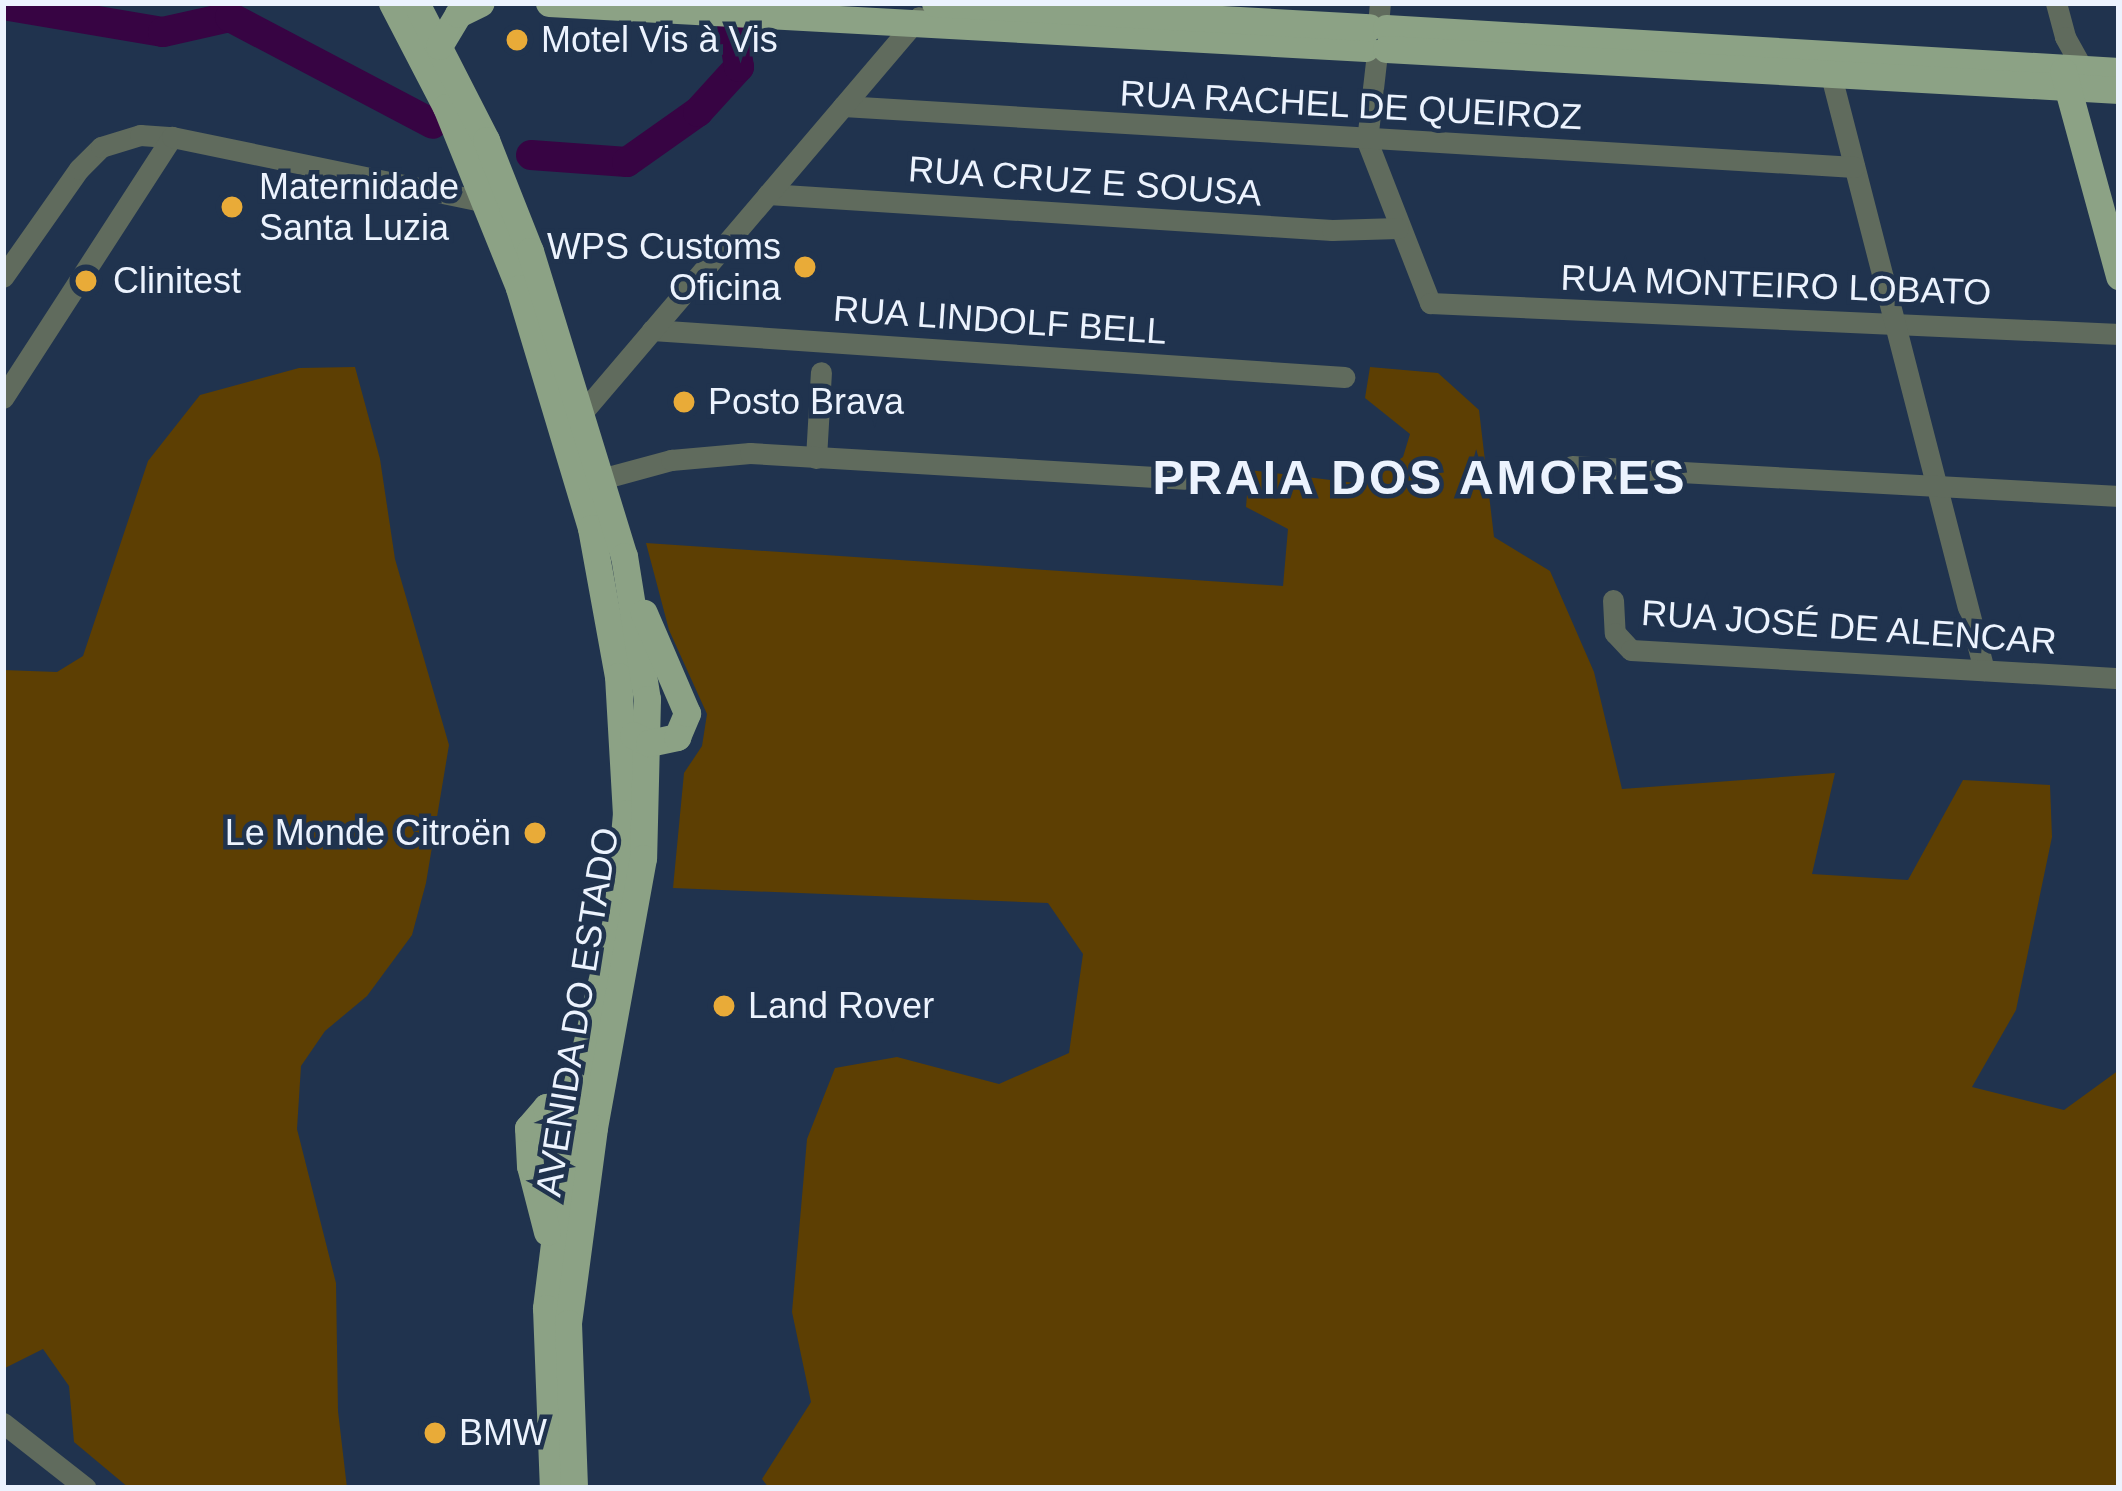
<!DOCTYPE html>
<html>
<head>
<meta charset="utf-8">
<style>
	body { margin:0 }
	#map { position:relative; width:2122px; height:1491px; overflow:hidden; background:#20334e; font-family:Arial,sans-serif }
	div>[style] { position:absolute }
	.green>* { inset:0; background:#5d3f03 }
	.river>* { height:30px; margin:-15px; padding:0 15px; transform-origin:15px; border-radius:15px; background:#370443 }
	.minor>* { height:21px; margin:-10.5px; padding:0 10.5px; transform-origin:10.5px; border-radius:10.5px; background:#606b5d }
	.major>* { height:27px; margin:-13.5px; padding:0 13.5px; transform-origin:13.5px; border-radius:13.5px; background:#8ca285 }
	.dots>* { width:33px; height:33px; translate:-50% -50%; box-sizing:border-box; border:6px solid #20334e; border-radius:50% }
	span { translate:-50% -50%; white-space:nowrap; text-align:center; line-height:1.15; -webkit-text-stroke:9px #20334e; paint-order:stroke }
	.poi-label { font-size:36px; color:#ecf3fe }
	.left { translate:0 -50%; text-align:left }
	.right { translate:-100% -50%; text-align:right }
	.street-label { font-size:36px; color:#ecf3fe }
	.district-label { font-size:48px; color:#ecf3fe; font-weight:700; letter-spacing:3px }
	.frame { position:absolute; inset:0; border:6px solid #ecf3fe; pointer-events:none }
</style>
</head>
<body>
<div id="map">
	<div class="green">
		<div style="clip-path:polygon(355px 367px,380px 459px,395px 559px,449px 745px,426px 883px,412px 935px,367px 996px,325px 1031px,301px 1066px,297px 1129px,336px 1283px,338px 1411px,347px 1488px,129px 1488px,74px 1442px,69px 1386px,43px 1349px,3px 1369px,3px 670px,57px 672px,83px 656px,148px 461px,200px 395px,299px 368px)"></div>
		<div style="clip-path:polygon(1370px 367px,1438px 373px,1479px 410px,1494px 537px,1550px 571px,1594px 672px,1622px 789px,1835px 773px,1812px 874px,1908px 880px,1963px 780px,2050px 785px,2052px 837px,2016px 1010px,1972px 1087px,2064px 1110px,2119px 1070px,2119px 1488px,769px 1488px,762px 1479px,811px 1402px,792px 1312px,807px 1139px,835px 1068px,897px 1057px,999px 1084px,1069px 1053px,1083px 954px,1048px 903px,673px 888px,684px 773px,702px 746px,707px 714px,669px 630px,646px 543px,1283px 586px,1288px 529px,1246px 507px,1249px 470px,1363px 484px,1403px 457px,1410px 434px,1365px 398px)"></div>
	</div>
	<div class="river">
		<div style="left:3px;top:5px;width:162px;rotate:9.6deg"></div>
		<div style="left:163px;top:32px;width:69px;rotate:-12.6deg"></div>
		<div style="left:230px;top:17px;width:229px;rotate:27.8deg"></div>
		<div style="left:531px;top:155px;width:96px;rotate:4.2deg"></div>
		<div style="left:627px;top:162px;width:87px;rotate:-35.2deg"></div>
		<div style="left:698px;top:112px;width:61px;rotate:-47.7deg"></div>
		<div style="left:739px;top:67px;width:44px;rotate:-99.2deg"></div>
	</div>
	<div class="minor">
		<div style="left:2056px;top:3px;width:35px;rotate:75deg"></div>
		<div style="left:2065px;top:37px;width:37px;rotate:61deg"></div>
		<div style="left:1378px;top:25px;width:22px;rotate:-85deg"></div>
		<div style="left:1377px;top:53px;width:89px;rotate:96.5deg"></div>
		<div style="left:1367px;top:141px;width:174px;rotate:68.7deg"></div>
		<div style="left:1430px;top:303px;width:690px;rotate:2.58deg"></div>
		<div style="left:1827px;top:60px;width:630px;rotate:75.57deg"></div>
		<div style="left:843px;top:106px;width:1013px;rotate:3.45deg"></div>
		<div style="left:768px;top:194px;width:565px;rotate:3.65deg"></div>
		<div style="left:1332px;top:230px;width:66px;rotate:-1.7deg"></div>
		<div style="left:3px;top:277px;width:132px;rotate:-54.9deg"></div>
		<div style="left:79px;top:169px;width:31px;rotate:-45deg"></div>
		<div style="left:101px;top:147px;width:41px;rotate:-17.1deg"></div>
		<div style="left:140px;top:135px;width:32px;rotate:4deg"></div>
		<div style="left:652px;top:330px;width:694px;rotate:3.89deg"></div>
		<div style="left:3px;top:398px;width:311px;rotate:-57.1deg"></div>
		<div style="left:172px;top:137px;width:322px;rotate:11.7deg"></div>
		<div style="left:581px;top:414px;width:521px;rotate:-49.59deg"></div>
		<div style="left:816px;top:458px;width:86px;rotate:-86.7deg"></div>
		<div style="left:1572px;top:466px;width:548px;rotate:3.14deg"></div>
		<div style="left:601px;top:479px;width:73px;rotate:-15.2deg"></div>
		<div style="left:671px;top:460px;width:79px;rotate:-5.1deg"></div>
		<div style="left:750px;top:453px;width:435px;rotate:3.4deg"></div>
		<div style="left:1613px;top:600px;width:33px;rotate:87deg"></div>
		<div style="left:1615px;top:633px;width:23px;rotate:47deg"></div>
		<div style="left:1631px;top:650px;width:489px;rotate:3.3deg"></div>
		<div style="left:3px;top:1423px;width:105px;rotate:38.1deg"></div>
	</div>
	<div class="major">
		<div style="left:392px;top:3px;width:117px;rotate:62.6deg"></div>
		<div style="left:446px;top:107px;width:195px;rotate:68deg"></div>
		<div style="left:519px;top:288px;width:251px;rotate:73.3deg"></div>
		<div style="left:591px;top:528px;width:150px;rotate:79.7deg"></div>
		<div style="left:618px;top:676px;width:137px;rotate:86.7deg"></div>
		<div style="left:626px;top:813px;width:103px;rotate:95deg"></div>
		<div style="left:617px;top:916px;width:196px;rotate:103.5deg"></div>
		<div style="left:571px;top:1107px;width:203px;rotate:97.1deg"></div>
		<div style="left:546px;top:1308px;width:180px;rotate:87.8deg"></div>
		<div style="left:416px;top:3px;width:154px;rotate:62.9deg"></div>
		<div style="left:486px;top:140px;width:119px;rotate:68.4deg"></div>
		<div style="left:530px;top:251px;width:319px;rotate:72.9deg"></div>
		<div style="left:624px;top:556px;width:145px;rotate:80.9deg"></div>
		<div style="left:647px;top:699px;width:159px;rotate:91.4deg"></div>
		<div style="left:643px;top:858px;width:274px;rotate:100.3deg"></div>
		<div style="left:594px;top:1128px;width:197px;rotate:97.6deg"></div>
		<div style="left:568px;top:1323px;width:165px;rotate:87.9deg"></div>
		<div style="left:549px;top:3px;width:818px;rotate:3.15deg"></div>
		<div style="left:935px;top:3px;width:435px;rotate:3.2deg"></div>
		<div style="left:1386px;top:28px;width:734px;rotate:3.36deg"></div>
		<div style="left:439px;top:46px;width:37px;rotate:-59deg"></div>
		<div style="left:458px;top:14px;width:25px;rotate:-26deg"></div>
		<div style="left:1386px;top:49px;width:734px;rotate:3.2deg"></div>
		<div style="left:2063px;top:71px;width:213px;rotate:74.7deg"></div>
		<div style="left:633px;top:735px;width:18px;rotate:27deg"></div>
		<div style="left:649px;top:743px;width:29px;rotate:-12deg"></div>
		<div style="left:677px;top:737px;width:26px;rotate:-67deg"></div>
		<div style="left:687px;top:713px;width:109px;rotate:-113.3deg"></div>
		<div style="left:547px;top:1232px;width:68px;rotate:-104.4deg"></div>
		<div style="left:530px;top:1166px;width:38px;rotate:-93deg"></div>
		<div style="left:528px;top:1128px;width:28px;rotate:-49deg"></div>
		<div style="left:546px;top:1107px;width:25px"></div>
		<div style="left:571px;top:1107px;width:18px;rotate:43deg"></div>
	</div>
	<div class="dots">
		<div style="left:517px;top:40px;background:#e9ab38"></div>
		<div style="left:232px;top:207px;background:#e9ab38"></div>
		<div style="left:805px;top:267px;background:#e9ab38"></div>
		<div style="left:86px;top:281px;background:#e9ab38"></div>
		<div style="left:684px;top:402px;background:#e9ab38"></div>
		<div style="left:535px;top:833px;background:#e9ab38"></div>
		<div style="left:724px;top:1006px;background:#e9ab38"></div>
		<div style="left:435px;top:1433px;background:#e9ab38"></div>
	</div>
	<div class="poi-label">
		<span class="left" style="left:541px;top:40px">Motel Vis à Vis</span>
		<span class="left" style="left:259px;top:207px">Maternidade<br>Santa Luzia</span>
		<span class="right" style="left:781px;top:267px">WPS Customs<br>Oficina</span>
		<span class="left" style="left:113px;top:281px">Clinitest</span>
		<span class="left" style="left:708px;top:402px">Posto Brava</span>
		<span class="right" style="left:511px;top:833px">Le Monde Citroën</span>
		<span class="left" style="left:748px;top:1006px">Land Rover</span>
		<span class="left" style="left:459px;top:1433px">BMW</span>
	</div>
	<div class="street-label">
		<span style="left:1351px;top:105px;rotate:3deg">RUA RACHEL DE QUEIROZ</span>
		<span style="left:1085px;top:181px;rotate:4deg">RUA CRUZ E SOUSA</span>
		<span style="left:1776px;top:285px;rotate:2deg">RUA MONTEIRO LOBATO</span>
		<span style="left:1000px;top:320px;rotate:4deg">RUA LINDOLF BELL</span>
		<span style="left:1849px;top:627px;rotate:4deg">RUA JOSÉ DE ALENCAR</span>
		<span style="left:577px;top:1012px;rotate:-81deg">AVENIDA DO ESTADO</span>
	</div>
	<div class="district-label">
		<span style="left:1420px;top:478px">PRAIA DOS AMORES</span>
	</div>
	<div class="frame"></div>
</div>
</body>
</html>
